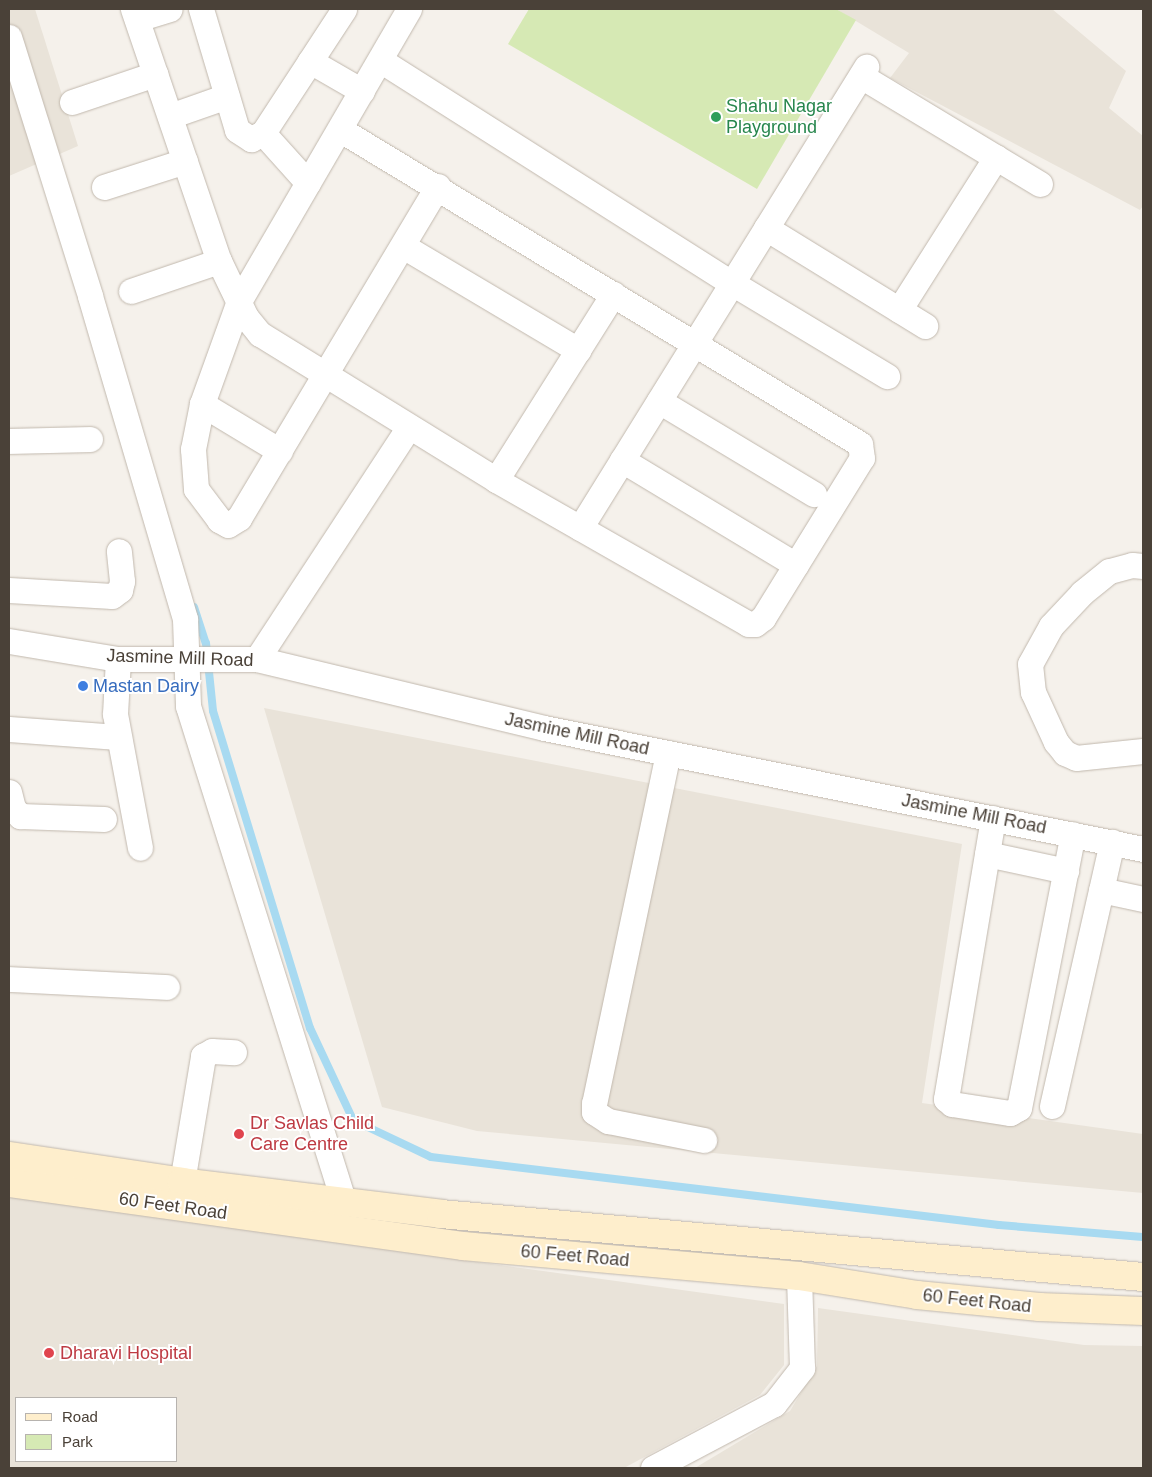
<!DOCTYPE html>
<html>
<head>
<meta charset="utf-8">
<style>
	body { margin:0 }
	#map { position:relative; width:1152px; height:1477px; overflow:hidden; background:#f5f1eb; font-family:Helvetica,sans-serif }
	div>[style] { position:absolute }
	.residential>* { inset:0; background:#e9e3d9 }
	.green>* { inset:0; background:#d6e9b4 }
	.stream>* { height:8px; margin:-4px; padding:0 4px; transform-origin:4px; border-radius:4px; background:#a8daf1 }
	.roads { filter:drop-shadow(0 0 1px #c1b8ad) drop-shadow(0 0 1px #c1b8ad) }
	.street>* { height:25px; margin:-12.5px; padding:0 12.5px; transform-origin:12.5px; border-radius:12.5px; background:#fff }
	.secondary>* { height:28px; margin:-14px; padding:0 14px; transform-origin:14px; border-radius:14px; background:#feeecc }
	.dots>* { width:14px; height:14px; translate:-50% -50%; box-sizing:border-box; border:2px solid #fff; border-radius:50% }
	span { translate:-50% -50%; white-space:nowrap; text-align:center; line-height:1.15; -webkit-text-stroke:4px #fff; paint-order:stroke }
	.leisure-label { font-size:18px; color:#27864d }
	.left { translate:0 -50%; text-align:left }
	.street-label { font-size:18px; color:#4a4138 }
	.shop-label { font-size:18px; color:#366cbe }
	.health-label { font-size:18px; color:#be3a42 }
	.frame { position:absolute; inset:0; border:10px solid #4a4138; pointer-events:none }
	.legend { position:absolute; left:15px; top:1397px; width:162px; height:65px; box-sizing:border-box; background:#fff; border:1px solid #b7b3af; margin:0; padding:6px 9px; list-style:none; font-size:15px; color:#4a4138 }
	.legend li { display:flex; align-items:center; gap:10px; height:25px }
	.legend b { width:25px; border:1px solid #b7b3af }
</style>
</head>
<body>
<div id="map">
	<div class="residential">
		<div style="clip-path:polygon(9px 9px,35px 9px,78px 146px,9px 176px)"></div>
		<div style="clip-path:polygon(836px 9px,1052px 9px,1126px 71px,1109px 108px,1143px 136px,1143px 206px,1140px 210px,890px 78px,909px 53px)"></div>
		<div style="clip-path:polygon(264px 708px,962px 844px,922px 1103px,1143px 1134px,1143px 1193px,477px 1131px,382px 1107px)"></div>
		<div style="clip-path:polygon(evenodd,9px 1184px,302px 1238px,784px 1304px,784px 1365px,760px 1395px,624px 1468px,9px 1468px,9px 1184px,16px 1398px,176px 1398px,176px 1461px,16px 1461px,16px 1398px)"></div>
		<div style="clip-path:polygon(818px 1308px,1084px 1345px,1143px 1346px,1143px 1468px,695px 1468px,790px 1411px,817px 1366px)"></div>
	</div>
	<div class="green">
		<div style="clip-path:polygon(529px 9px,836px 9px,856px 20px,757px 189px,508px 44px)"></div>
	</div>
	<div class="stream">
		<div style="left:194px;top:607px;width:38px;rotate:72deg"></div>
		<div style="left:206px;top:643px;width:68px;rotate:84.1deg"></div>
		<div style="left:213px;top:711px;width:332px;rotate:73deg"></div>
		<div style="left:310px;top:1028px;width:102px;rotate:64.9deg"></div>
		<div style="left:353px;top:1120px;width:86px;rotate:25.4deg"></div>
		<div style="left:431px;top:1157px;width:572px;rotate:6.83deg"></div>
		<div style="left:999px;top:1225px;width:144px;rotate:4.8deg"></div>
	</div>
	<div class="roads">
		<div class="street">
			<div style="left:133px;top:9px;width:266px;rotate:71.2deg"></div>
			<div style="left:219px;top:261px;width:62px;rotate:64.3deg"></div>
			<div style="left:246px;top:317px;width:22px;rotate:51deg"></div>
			<div style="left:260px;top:334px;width:278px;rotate:31.7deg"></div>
			<div style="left:496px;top:480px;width:290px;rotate:29.7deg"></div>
			<div style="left:748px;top:624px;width:7px"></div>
			<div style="left:755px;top:624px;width:10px;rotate:-37deg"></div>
			<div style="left:763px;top:618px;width:188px;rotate:-58.3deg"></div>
			<div style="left:862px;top:458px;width:14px;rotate:-98deg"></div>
			<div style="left:860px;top:444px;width:607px;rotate:-148.83deg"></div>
			<div style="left:201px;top:9px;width:126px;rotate:73.4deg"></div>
			<div style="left:237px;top:130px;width:17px;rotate:33deg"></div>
			<div style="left:251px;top:139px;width:13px;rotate:-27deg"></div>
			<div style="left:263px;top:133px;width:148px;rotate:-56.8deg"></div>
			<div style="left:409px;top:9px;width:338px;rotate:120.2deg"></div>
			<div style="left:239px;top:301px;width:109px;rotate:109.8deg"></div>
			<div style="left:202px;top:404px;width:46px;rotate:101.3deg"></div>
			<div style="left:193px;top:449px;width:40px;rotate:85.7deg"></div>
			<div style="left:196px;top:489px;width:39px;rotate:53deg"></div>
			<div style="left:219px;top:520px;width:10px;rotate:29deg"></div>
			<div style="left:228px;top:525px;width:13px;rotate:-32deg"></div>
			<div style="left:239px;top:518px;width:387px;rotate:-59.1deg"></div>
			<div style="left:137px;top:19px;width:34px;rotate:-17deg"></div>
			<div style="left:9px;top:37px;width:271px;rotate:72.6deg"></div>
			<div style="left:90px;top:296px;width:337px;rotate:73.6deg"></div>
			<div style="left:185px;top:619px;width:87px;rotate:88deg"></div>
			<div style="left:188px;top:706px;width:521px;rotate:72.57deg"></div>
			<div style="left:380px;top:60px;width:417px;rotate:32.4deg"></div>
			<div style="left:732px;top:283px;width:181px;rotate:31deg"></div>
			<div style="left:310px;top:61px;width:60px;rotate:30deg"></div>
			<div style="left:861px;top:76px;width:209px;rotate:31.1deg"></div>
			<div style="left:72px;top:102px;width:88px;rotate:-18.6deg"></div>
			<div style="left:170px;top:116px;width:60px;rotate:-19.3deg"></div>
			<div style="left:263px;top:133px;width:67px;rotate:48deg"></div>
			<div style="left:104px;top:187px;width:85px;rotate:-17.8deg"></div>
			<div style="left:766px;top:228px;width:187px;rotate:31.6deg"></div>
			<div style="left:403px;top:246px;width:204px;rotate:30.7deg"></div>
			<div style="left:131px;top:291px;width:93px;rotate:-18.8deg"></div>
			<div style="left:899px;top:310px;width:181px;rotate:-57.6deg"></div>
			<div style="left:659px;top:401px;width:181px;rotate:31deg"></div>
			<div style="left:202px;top:404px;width:91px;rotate:31.1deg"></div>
			<div style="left:9px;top:441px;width:81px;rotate:-1.4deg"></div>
			<div style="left:622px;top:460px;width:203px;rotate:31.1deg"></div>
			<div style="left:496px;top:480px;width:220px;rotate:-57.8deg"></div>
			<div style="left:580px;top:528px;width:543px;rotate:-58.18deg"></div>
			<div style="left:1143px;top:566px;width:11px;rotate:-175deg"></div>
			<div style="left:1132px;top:565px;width:24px;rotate:165deg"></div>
			<div style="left:1109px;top:571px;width:35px;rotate:141deg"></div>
			<div style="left:1082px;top:593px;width:45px;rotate:133.2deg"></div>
			<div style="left:1051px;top:626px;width:43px;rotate:118.9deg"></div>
			<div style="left:1030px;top:664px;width:28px;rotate:84deg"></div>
			<div style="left:1033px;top:692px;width:55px;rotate:65.3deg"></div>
			<div style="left:1056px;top:742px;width:14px;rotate:51deg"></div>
			<div style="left:1065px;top:753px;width:12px;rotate:24deg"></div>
			<div style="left:1076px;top:758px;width:67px;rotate:-6deg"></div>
			<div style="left:9px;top:590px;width:103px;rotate:3.3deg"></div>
			<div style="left:112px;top:596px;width:10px;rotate:-37deg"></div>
			<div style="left:120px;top:590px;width:9px;rotate:-77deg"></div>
			<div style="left:122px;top:581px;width:30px;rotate:-96deg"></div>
			<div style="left:9px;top:641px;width:110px;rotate:9.4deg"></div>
			<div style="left:118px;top:659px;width:139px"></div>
			<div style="left:257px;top:659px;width:295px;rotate:13.5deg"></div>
			<div style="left:544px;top:728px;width:611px;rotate:11.42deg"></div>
			<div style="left:118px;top:659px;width:55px;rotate:93.1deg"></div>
			<div style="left:115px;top:714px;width:136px;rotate:79.4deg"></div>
			<div style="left:257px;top:659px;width:277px;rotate:-56.8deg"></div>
			<div style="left:9px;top:729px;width:109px;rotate:4.2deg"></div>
			<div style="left:668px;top:753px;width:358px;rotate:101.9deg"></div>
			<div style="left:594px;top:1103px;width:9px;rotate:90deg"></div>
			<div style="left:594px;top:1112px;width:17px;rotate:33deg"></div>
			<div style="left:608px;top:1121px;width:98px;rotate:11.2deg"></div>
			<div style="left:9px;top:792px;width:16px;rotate:76deg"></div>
			<div style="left:13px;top:808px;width:11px;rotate:49deg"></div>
			<div style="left:20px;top:816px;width:84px;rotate:2deg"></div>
			<div style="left:993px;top:818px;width:285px;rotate:99.5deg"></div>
			<div style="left:946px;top:1099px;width:8px;rotate:40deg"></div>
			<div style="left:952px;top:1104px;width:59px;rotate:8.8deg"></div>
			<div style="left:1010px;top:1113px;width:10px;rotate:-29deg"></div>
			<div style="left:1019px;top:1108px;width:279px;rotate:-78.9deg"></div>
			<div style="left:987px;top:854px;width:81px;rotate:12.1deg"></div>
			<div style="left:1101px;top:890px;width:43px;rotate:12.1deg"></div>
			<div style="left:9px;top:979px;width:158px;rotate:2.9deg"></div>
			<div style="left:1052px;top:1106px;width:271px;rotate:-77.2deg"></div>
			<div style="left:182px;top:1182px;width:128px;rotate:-80.5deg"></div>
			<div style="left:203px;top:1056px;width:10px;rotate:-29deg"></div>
			<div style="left:212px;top:1051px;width:22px;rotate:3deg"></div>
			<div style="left:653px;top:1468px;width:137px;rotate:-27.9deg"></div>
			<div style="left:774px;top:1404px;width:46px;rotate:-52.1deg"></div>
			<div style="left:802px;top:1368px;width:92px;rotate:-91.9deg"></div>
		</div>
		<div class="secondary">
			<div style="left:9px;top:1156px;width:175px;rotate:8.5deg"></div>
			<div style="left:182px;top:1182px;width:261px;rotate:7deg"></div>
			<div style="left:441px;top:1214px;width:705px;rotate:5.13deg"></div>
			<div style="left:9px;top:1183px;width:458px;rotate:7.9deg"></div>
			<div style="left:463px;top:1246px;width:337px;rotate:5.1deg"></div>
			<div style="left:799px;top:1276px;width:120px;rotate:9.1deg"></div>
			<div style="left:917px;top:1295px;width:123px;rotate:5.6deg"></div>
			<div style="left:1039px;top:1307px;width:104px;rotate:2.2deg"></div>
		</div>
	</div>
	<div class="dots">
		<div style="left:716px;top:117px;background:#2e9e5b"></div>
		<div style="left:83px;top:686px;background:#3f7fe0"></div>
		<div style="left:239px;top:1134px;background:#e0444e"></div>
		<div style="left:49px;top:1353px;background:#e0444e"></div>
	</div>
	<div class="leisure-label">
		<span class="left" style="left:726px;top:117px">Shahu Nagar<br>Playground</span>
	</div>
	<div class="street-label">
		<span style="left:180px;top:658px;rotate:2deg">Jasmine Mill Road</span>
		<span style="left:577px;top:734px;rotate:12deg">Jasmine Mill Road</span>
		<span style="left:974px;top:814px;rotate:11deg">Jasmine Mill Road</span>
		<span style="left:173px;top:1206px;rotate:8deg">60 Feet Road</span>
		<span style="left:575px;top:1256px;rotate:5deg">60 Feet Road</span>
		<span style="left:977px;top:1301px;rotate:6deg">60 Feet Road</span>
	</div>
	<div class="shop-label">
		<span class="left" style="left:93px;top:686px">Mastan Dairy</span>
	</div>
	<div class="health-label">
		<span class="left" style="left:250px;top:1134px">Dr Savlas Child<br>Care Centre</span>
		<span class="left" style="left:60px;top:1353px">Dharavi Hospital</span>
	</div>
	<div class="frame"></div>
	<ul class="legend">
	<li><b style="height:6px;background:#feeecc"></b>Road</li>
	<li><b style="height:14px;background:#d6e9b4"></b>Park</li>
	</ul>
</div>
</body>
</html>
